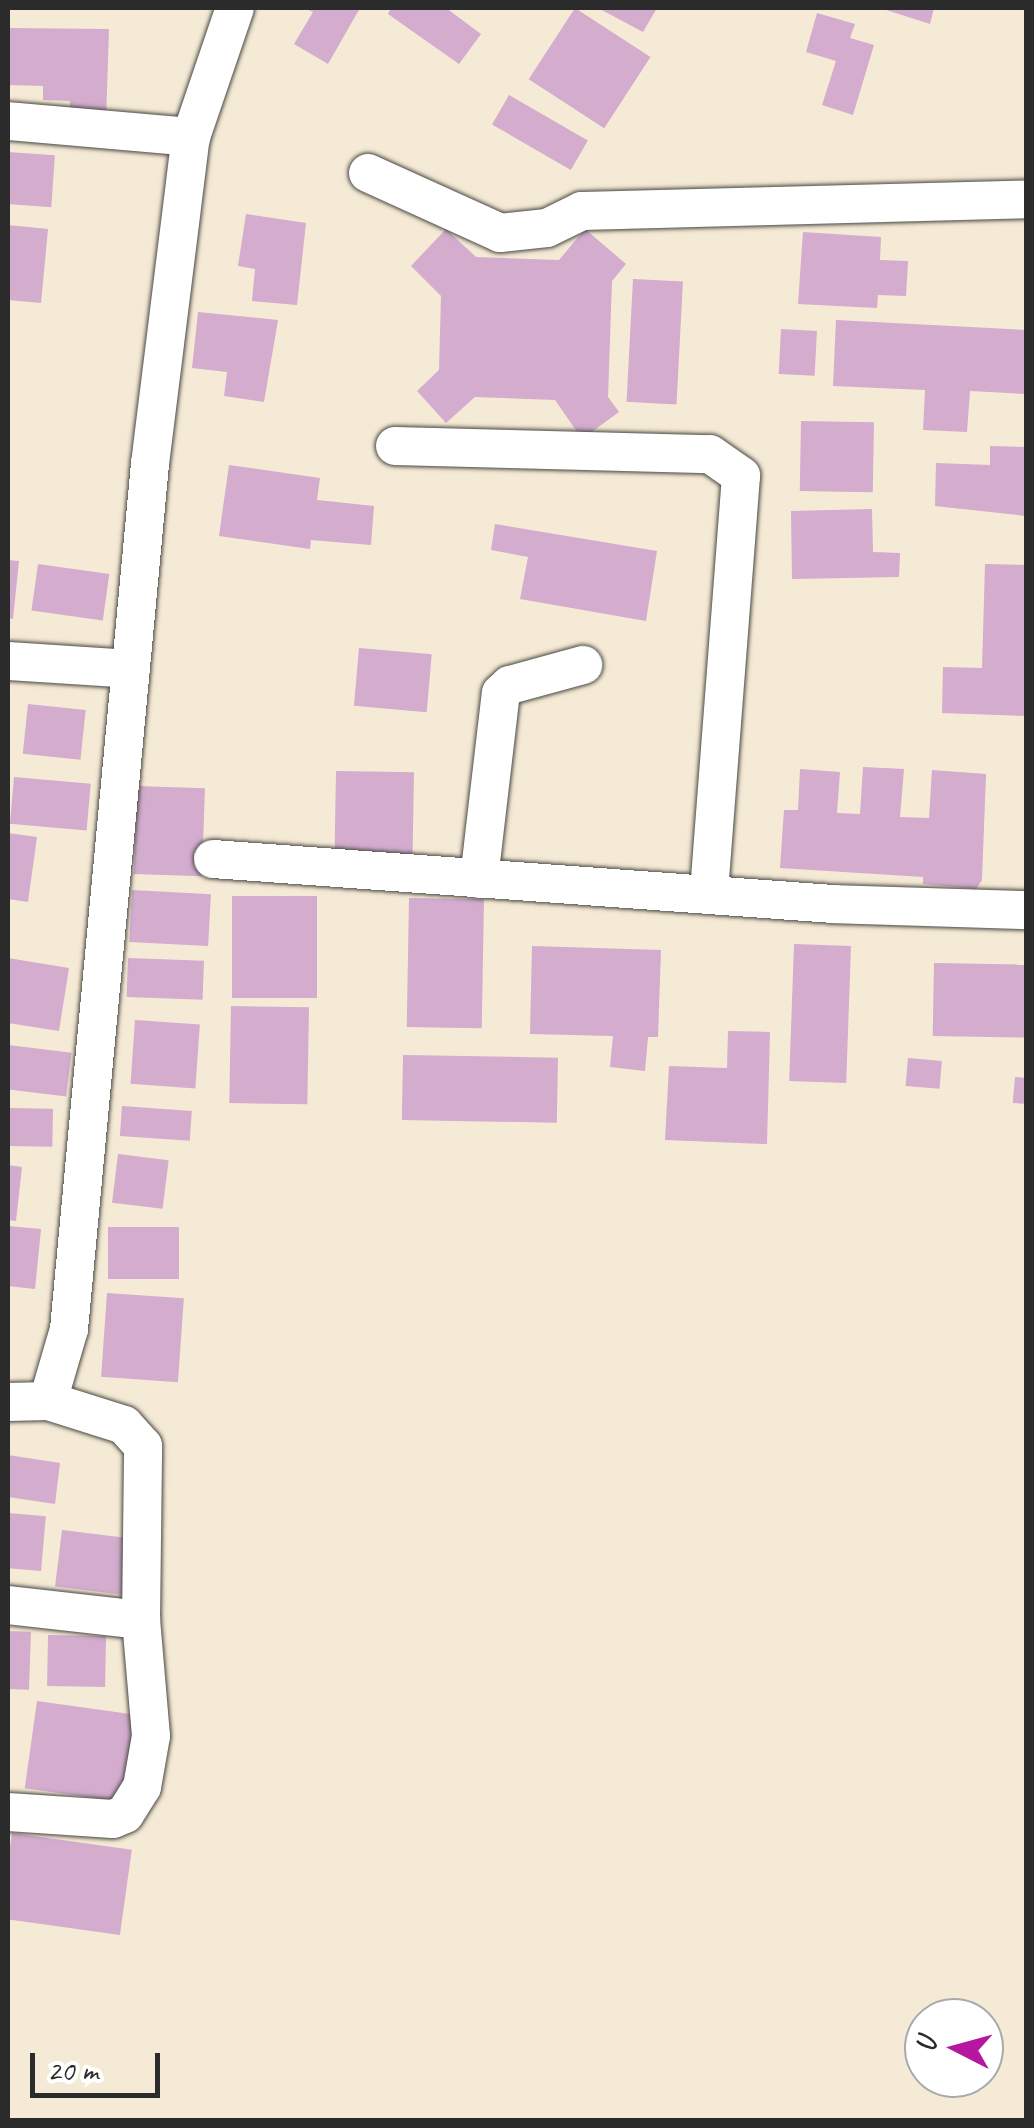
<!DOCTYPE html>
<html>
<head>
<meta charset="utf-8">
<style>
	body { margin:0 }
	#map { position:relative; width:1034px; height:2128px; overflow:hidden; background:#f5ead5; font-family:Caveat,sans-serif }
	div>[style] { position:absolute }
	.building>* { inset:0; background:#d3acce; transform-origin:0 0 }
	.roads { filter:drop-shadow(0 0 2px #494844) drop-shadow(0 0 2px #494844) }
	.minor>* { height:38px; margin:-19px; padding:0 19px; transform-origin:19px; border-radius:19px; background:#fff }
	span { translate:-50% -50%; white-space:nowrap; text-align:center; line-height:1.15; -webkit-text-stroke:8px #fff; paint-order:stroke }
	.frame { position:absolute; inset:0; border:10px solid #2b2b2b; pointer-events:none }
	.north { position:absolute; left:904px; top:1998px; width:100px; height:100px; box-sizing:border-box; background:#fff; border:2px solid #aaa; border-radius:50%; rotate:276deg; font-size:28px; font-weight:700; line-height:40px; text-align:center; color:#2b2b2b }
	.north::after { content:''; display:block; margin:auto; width:35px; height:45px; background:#b5179e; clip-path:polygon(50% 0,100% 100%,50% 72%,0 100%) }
	.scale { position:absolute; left:30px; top:2053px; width:130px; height:45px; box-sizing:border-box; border:5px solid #2b2b2b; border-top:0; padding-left:12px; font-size:30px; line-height:35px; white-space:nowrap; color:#2b2b2b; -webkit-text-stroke:8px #fff; paint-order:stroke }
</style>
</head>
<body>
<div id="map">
	<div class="building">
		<div style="clip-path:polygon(304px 8px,360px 8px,328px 64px,294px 44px,313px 12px)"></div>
		<div style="clip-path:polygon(391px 8px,446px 8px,481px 34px,459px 64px,388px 14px)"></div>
		<div style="left:575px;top:8px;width:90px;height:85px;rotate:33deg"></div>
		<div style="clip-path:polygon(598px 8px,657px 8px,643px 32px)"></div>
		<div style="clip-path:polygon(880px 8px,934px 8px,930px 24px)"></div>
		<div style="clip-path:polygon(817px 13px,855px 24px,850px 38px,874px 45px,853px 115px,822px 105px,836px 61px,806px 52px)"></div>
		<div style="clip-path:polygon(8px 28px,109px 29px,106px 121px,70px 120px,70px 101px,43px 100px,43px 86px,8px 85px)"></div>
		<div style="left:509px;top:95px;width:91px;height:34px;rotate:30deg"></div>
		<div style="left:8px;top:152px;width:47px;height:52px;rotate:4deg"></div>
		<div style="clip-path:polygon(246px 214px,306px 223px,297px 305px,252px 301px,255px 269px,238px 266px)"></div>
		<div style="clip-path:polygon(8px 225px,48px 229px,41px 303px,8px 300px)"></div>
		<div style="clip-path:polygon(446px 229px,476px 257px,559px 260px,585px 229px,626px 264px,612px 281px,608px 397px,619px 412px,582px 439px,555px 400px,475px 397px,446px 423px,417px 391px,439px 370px,441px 296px,411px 266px)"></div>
		<div style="clip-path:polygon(803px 232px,881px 237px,880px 260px,908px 261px,906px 296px,878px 295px,877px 308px,798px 304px)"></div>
		<div style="left:633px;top:279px;width:50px;height:123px;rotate:3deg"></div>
		<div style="clip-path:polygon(198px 312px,278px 320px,264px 402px,224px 396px,227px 372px,192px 368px)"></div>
		<div style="clip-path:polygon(836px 320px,1026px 330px,1026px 394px,970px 391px,967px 432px,923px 430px,925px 390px,833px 386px)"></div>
		<div style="left:781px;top:329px;width:36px;height:45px;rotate:3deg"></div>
		<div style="left:801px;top:421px;width:73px;height:70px;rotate:1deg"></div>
		<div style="clip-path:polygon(990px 446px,1026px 447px,1026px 516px,935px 506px,936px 463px,990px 465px)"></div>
		<div style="clip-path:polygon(229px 465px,320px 478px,317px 500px,374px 506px,371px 545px,311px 540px,310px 549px,219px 536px)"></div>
		<div style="clip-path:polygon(872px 509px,873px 552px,900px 553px,899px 577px,792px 579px,791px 511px)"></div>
		<div style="clip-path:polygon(495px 524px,657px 551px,646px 621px,520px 599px,528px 557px,491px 550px)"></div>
		<div style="clip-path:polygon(8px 560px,19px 561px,13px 619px,8px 618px)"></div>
		<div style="left:38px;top:564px;width:72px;height:47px;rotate:8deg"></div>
		<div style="clip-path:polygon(985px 564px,1026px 565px,1026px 716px,942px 713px,943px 667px,982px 668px)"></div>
		<div style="left:359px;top:648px;width:73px;height:58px;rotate:5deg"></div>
		<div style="left:28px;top:704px;width:58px;height:50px;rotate:6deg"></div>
		<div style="clip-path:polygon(863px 767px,904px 769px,900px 817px,929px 818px,932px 770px,986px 774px,982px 880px,976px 889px,923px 884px,923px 877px,780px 868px,784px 810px,798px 810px,800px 769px,840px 772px,837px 813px,860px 814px)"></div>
		<div style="left:336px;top:771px;width:78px;height:84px;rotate:1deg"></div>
		<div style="left:14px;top:777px;width:77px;height:47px;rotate:5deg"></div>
		<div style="left:137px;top:786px;width:68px;height:88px;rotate:2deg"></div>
		<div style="clip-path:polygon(8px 833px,37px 837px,28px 902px,8px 899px)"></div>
		<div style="left:132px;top:890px;width:79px;height:52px;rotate:3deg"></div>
		<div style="left:232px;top:896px;width:85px;height:102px"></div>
		<div style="left:409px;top:898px;width:75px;height:129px;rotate:1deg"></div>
		<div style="left:794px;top:944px;width:57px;height:137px;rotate:2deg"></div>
		<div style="clip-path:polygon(532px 946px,661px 950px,658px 1037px,648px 1037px,645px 1071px,610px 1067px,613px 1036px,530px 1034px)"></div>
		<div style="clip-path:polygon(8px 958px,69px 968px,59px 1031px,8px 1023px)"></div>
		<div style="left:128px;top:958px;width:76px;height:39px;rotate:2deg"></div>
		<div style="left:934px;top:963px;width:92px;height:73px;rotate:1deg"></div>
		<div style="left:231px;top:1006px;width:78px;height:97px;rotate:1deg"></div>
		<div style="left:135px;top:1020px;width:65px;height:64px;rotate:4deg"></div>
		<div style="clip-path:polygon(728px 1031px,770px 1032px,767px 1144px,665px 1140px,669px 1066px,727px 1068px)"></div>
		<div style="left:8px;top:1045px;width:64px;height:44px;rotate:7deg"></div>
		<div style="left:403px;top:1055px;width:155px;height:65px;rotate:1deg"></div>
		<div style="left:908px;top:1058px;width:34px;height:28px;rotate:5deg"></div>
		<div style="left:1015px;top:1077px;width:11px;height:26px;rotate:5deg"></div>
		<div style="left:122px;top:1106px;width:70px;height:30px;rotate:4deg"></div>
		<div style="left:8px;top:1108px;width:45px;height:38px;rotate:1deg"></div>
		<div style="left:118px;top:1154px;width:51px;height:49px;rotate:7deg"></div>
		<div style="clip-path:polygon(8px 1165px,22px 1167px,16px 1221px,8px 1220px)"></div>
		<div style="clip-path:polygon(8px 1226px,41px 1229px,35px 1289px,8px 1286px)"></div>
		<div style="left:108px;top:1227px;width:71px;height:52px"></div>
		<div style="left:107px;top:1293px;width:77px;height:84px;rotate:4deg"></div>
		<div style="clip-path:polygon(8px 1455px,60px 1463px,55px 1504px,8px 1497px)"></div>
		<div style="left:8px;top:1513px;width:38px;height:55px;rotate:5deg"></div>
		<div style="left:62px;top:1530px;width:68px;height:57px;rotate:7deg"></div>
		<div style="left:8px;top:1631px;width:23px;height:58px;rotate:2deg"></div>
		<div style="left:48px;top:1635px;width:58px;height:51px;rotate:1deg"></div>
		<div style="left:37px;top:1701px;width:103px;height:88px;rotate:8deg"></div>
		<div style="left:12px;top:1833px;width:121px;height:86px;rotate:8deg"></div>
	</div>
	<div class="roads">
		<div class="minor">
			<div style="left:8px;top:121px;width:184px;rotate:5deg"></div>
			<div style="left:368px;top:173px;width:145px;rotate:24.4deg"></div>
			<div style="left:500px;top:233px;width:47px;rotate:-6.1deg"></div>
			<div style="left:547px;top:228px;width:39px;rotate:-26deg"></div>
			<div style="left:582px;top:211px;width:444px;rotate:-1.5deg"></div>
			<div style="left:395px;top:446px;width:315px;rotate:1.5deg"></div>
			<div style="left:710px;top:454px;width:38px;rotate:35deg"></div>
			<div style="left:741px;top:476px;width:420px;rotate:94.4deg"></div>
			<div style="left:8px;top:661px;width:123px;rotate:3.7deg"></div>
			<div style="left:213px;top:859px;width:622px;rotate:4.15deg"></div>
			<div style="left:833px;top:904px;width:193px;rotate:1.8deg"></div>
			<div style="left:479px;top:879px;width:187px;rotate:-83.3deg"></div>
			<div style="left:501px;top:693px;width:12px;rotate:-42deg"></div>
			<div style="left:510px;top:685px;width:76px;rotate:-15.3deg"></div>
			<div style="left:8px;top:1402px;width:40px;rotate:-1.4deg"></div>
			<div style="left:48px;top:1401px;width:75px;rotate:-73.7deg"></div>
			<div style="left:69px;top:1329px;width:869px;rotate:-84.65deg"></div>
			<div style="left:150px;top:464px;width:330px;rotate:-82.9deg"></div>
			<div style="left:191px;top:137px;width:136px;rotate:-71.2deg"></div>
			<div style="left:8px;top:1605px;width:134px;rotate:6.4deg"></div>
			<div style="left:8px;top:1812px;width:105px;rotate:3.8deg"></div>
			<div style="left:113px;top:1819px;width:13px;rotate:-23deg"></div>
			<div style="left:125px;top:1814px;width:32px;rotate:-58deg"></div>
			<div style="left:142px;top:1787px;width:52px;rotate:-80deg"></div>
			<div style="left:151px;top:1736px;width:116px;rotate:-94.9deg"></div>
			<div style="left:141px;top:1620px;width:174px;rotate:-89.3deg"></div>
			<div style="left:143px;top:1446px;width:28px;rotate:-132deg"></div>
			<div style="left:124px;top:1425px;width:80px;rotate:-162.5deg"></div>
		</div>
	</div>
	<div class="frame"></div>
	<div class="north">U</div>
	<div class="scale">20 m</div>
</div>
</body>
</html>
